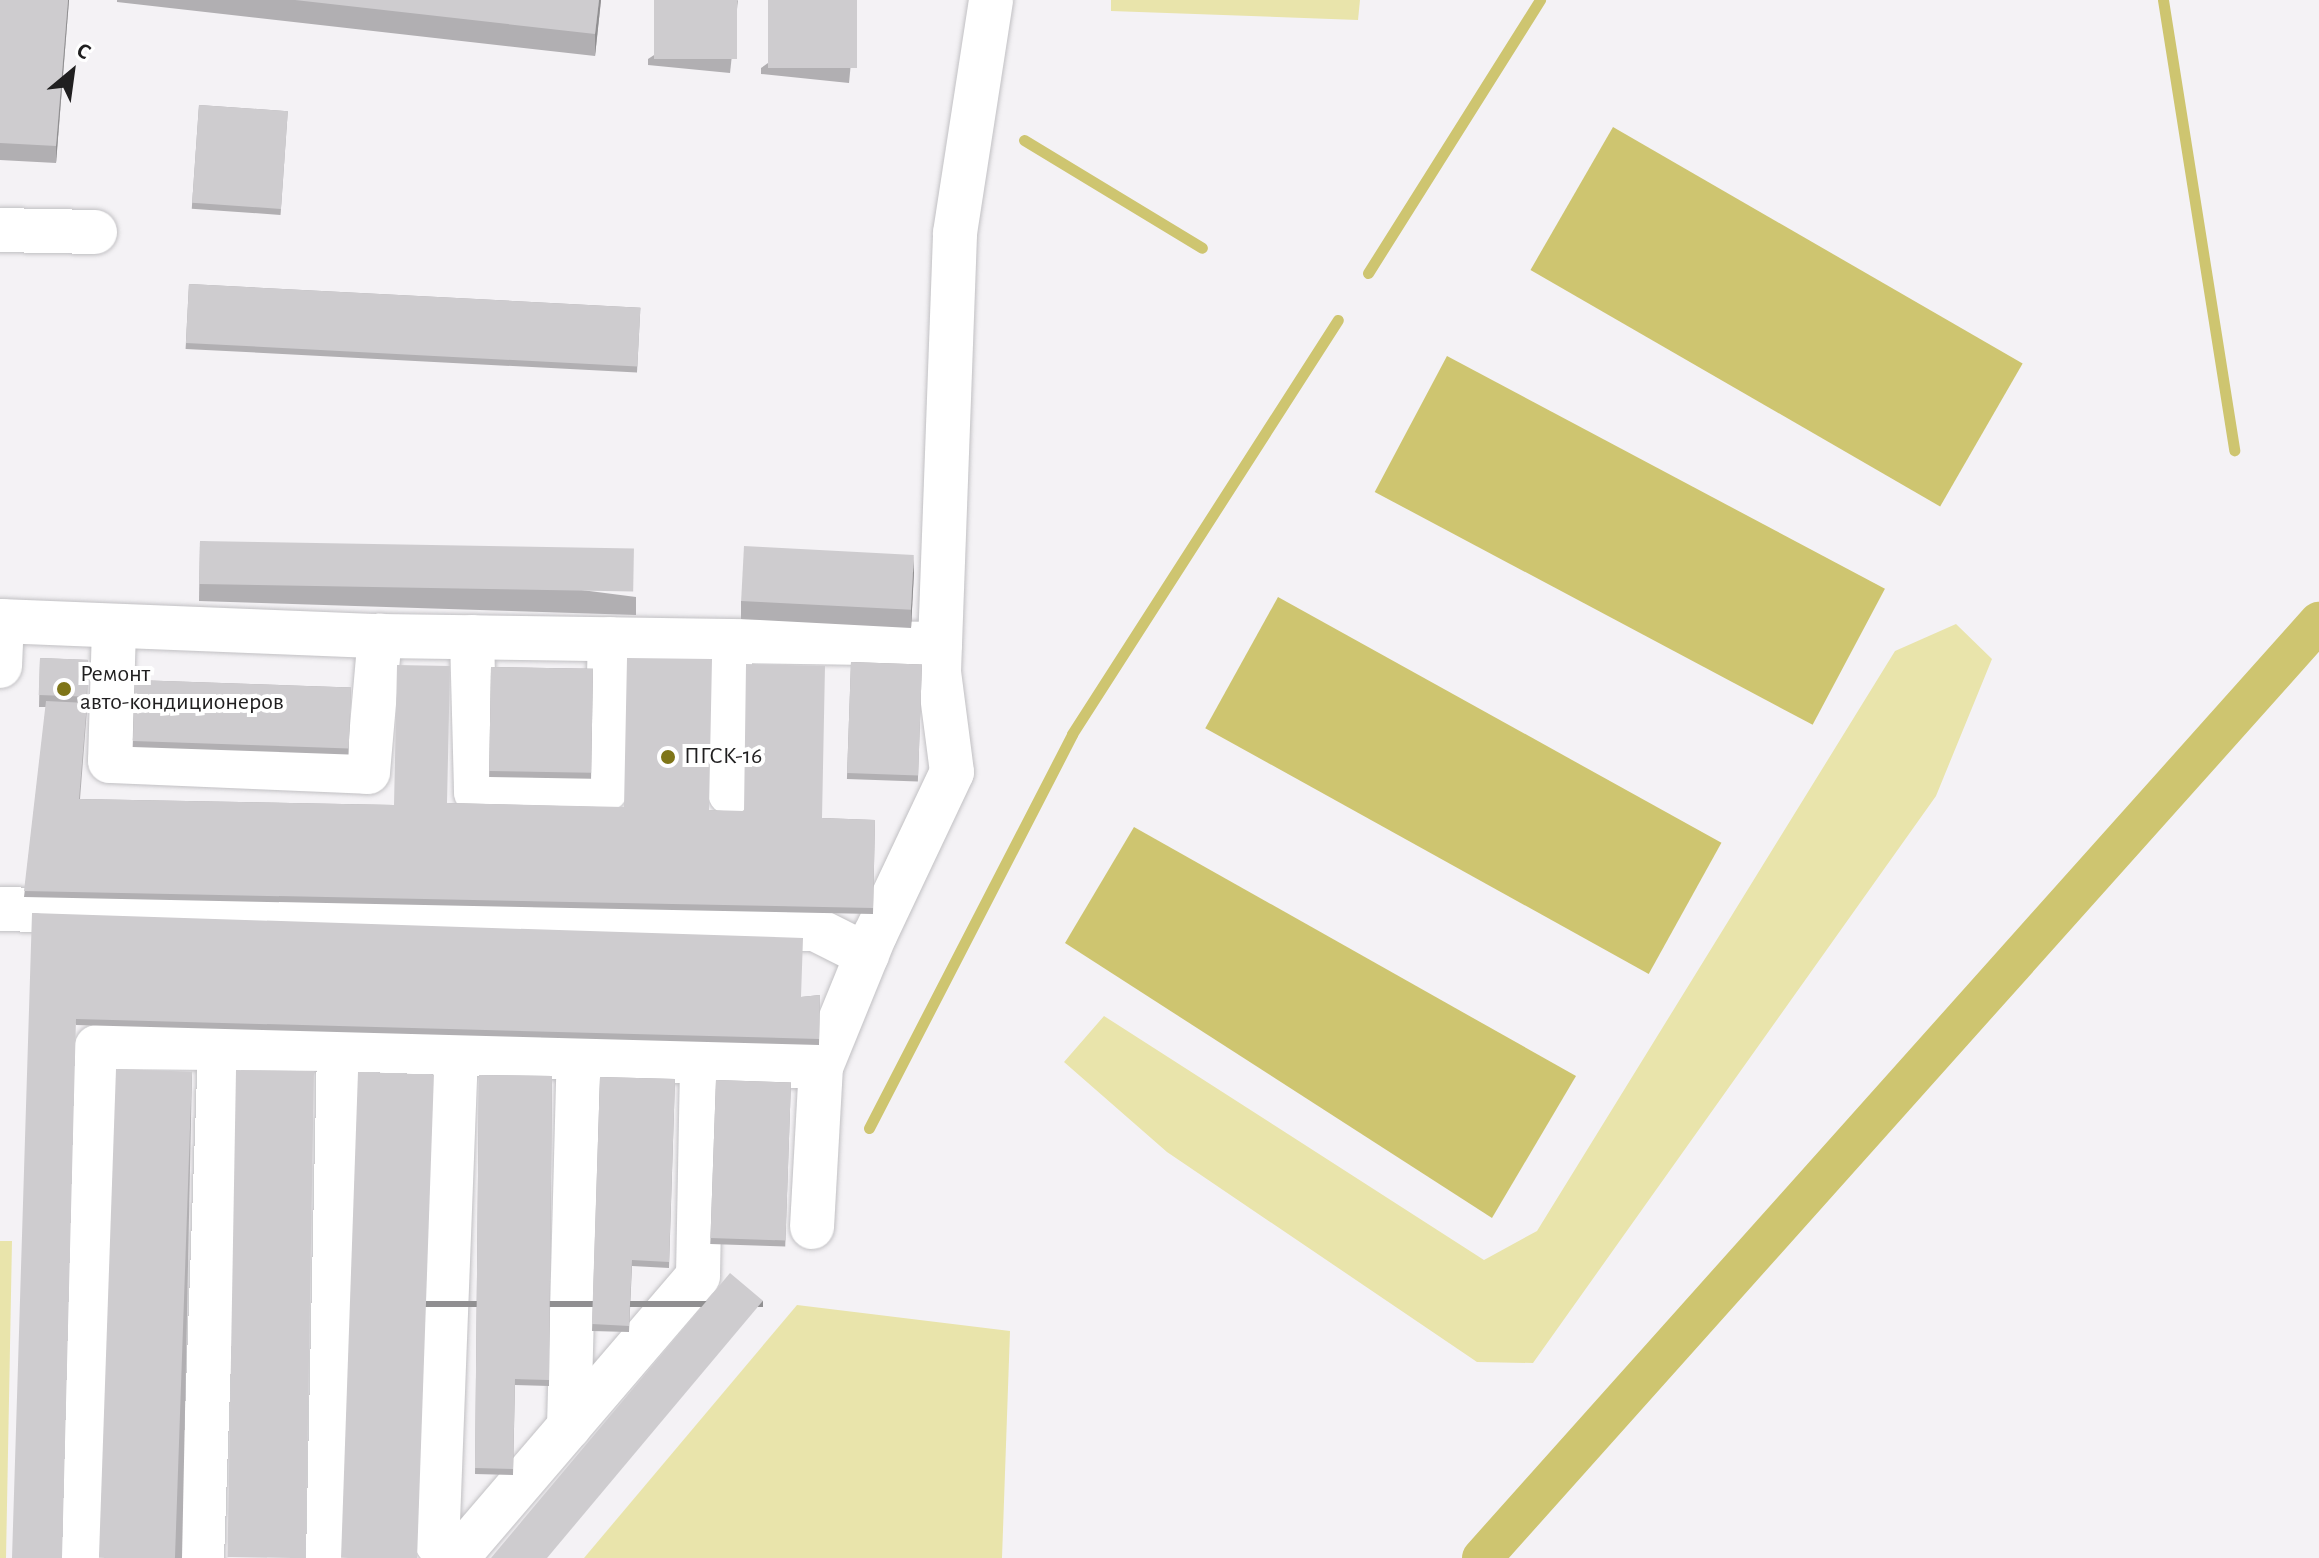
<!DOCTYPE html>
<html>
<head>
<meta charset="utf-8">
<style>
	body { margin:0 }
	#map { position:relative; width:2319px; height:1558px; overflow:hidden; background:#f4f2f5; font-family:"Alegreya Sans",sans-serif }
	div>[style] { position:absolute }
	.green>* { inset:0; background:#e9e4ab }
	.water>* { inset:0; background:#cec570; transform-origin:0 0 }
	.stream>* { height:11px; margin:-5.5px; padding:0 5.5px; transform-origin:5.5px; border-radius:5.5px; background:#cec570 }
	.canal>* { height:40px; margin:-20px; padding:0 20px; transform-origin:20px; border-radius:20px; background:#cec570 }
	.roads { filter:drop-shadow(0 0 2px #c1c0c3) drop-shadow(0 0 2px #c1c0c3) }
	.minor>* { height:44px; margin:-22px; padding:0 22px; transform-origin:22px; border-radius:22px; background:#fff }
	.wall>* { inset:0; background:#b1afb2; transform-origin:0 0 }
	.shaded-wall>* { inset:0; background:#908f91; transform-origin:0 0 }
	.building>* { inset:0; background:#cecccf; transform-origin:0 0 }
	.dots>* { width:22px; height:22px; translate:-50% -50%; box-sizing:border-box; border:4px solid #fff; border-radius:50% }
	span { translate:-50% -50%; white-space:nowrap; text-align:center; line-height:1.15; -webkit-text-stroke:8px #fff; paint-order:stroke }
	.poi-label { font-size:24px; color:#201f20 }
	.left { translate:0 -50%; text-align:left }
	.north { position:absolute; left:32px; top:32px; width:80px; height:80px; -webkit-text-stroke:6px #fff; paint-order:stroke; rotate:29deg; font-size:22px; font-weight:700; line-height:32px; text-align:center; color:#201f20 }
	.north::after { content:''; display:block; margin:auto; width:28px; height:36px; background:#201f20; clip-path:polygon(50% 0,100% 100%,50% 72%,0 100%) }
</style>
</head>
<body>
<div id="map">
	<div class="green">
		<div style="clip-path:polygon(1111px 0,1360px 0,1358px 20px,1111px 11px)"></div>
		<div style="clip-path:polygon(1956px 624px,1992px 659px,1936px 796px,1533px 1363px,1477px 1362px,1167px 1152px,1064px 1062px,1104px 1016px,1484px 1260px,1537px 1231px,1895px 651px)"></div>
		<div style="clip-path:polygon(0 1241px,12px 1241px,6px 1558px,0 1558px)"></div>
		<div style="clip-path:polygon(797px 1305px,1010px 1331px,1002px 1558px,584px 1558px)"></div>
	</div>
	<div class="water">
		<div style="left:1613px;top:127px;width:473px;height:165px;rotate:30deg"></div>
		<div style="left:1447px;top:356px;width:496px;height:154px;rotate:28deg"></div>
		<div style="left:1278px;top:597px;width:507px;height:150px;rotate:29deg"></div>
		<div style="clip-path:polygon(1134px 827px,1576px 1076px,1492px 1218px,1065px 943px)"></div>
	</div>
	<div class="stream">
		<div style="left:2163px;top:0;width:456px;rotate:81deg"></div>
		<div style="left:1024px;top:140px;width:208px;rotate:31.2deg"></div>
		<div style="left:1368px;top:273px;width:323px;rotate:-57.8deg"></div>
		<div style="left:869px;top:1128px;width:443px;rotate:-62.7deg"></div>
		<div style="left:1072px;top:734px;width:492px;rotate:-57.3deg"></div>
	</div>
	<div class="canal">
		<div style="left:1482px;top:1558px;width:1256px;rotate:-48.2deg"></div>
	</div>
	<div class="roads">
		<div class="minor">
			<div style="left:0;top:230px;width:95px;rotate:1.2deg"></div>
			<div style="left:0;top:621px;width:380px;rotate:2.3deg"></div>
			<div style="left:380px;top:636px;width:560px;rotate:0.82deg"></div>
			<div style="left:940px;top:644px;width:411px;rotate:-87.9deg"></div>
			<div style="left:955px;top:233px;width:236px;rotate:-81.2deg"></div>
			<div style="left:114px;top:628px;width:133px;rotate:91.7deg"></div>
			<div style="left:110px;top:761px;width:258px;rotate:2.4deg"></div>
			<div style="left:368px;top:772px;width:137px;rotate:-85deg"></div>
			<div style="left:472px;top:637px;width:155px;rotate:88.5deg"></div>
			<div style="left:476px;top:792px;width:130px;rotate:-1.3deg"></div>
			<div style="left:606px;top:789px;width:150px;rotate:-88.5deg"></div>
			<div style="left:0;top:666px;width:45px;rotate:-87.5deg"></div>
			<div style="left:730px;top:793px;width:152px;rotate:-90deg"></div>
			<div style="left:0;top:909px;width:815px;rotate:1.41deg"></div>
			<div style="left:815px;top:929px;width:58px;rotate:26.6deg"></div>
			<div style="left:456px;top:1053px;width:490px;rotate:92.2deg"></div>
			<div style="left:437px;top:1543px;width:25px;rotate:29deg"></div>
			<div style="left:459px;top:1555px;width:367px;rotate:-49.4deg"></div>
			<div style="left:698px;top:1276px;width:215px;rotate:-88.9deg"></div>
			<div style="left:812px;top:1227px;width:160px;rotate:-86.8deg"></div>
			<div style="left:569px;top:1427px;width:370px;rotate:-88.5deg"></div>
			<div style="left:84px;top:1558px;width:511px;rotate:-88.54deg"></div>
			<div style="left:97px;top:1047px;width:242px;rotate:0.5deg"></div>
			<div style="left:202px;top:1558px;width:510px;rotate:-87.98deg"></div>
			<div style="left:328px;top:1558px;width:509px;rotate:-88.76deg"></div>
			<div style="left:339px;top:1049px;width:482px;rotate:2.1deg"></div>
			<div style="left:821px;top:1067px;width:143px;rotate:-67.8deg"></div>
			<div style="left:875px;top:935px;width:180px;rotate:-64.7deg"></div>
			<div style="left:952px;top:772px;width:101px;rotate:-97.4deg"></div>
			<div style="left:939px;top:672px;width:28px;rotate:-88deg"></div>
		</div>
	</div>
	<div class="wall">
		<div style="clip-path:polygon(0 0,69px 0,56px 163px,0 160px)"></div>
		<div style="clip-path:polygon(117px 0,601px 0,595px 56px,117px 2px)"></div>
		<div style="clip-path:polygon(738px 0,730px 73px,648px 65px,648px 59px)"></div>
		<div style="clip-path:polygon(857px 0,849px 83px,761px 74px,761px 68px)"></div>
		<div style="left:199px;top:105px;width:89px;height:104px;rotate:4deg"></div>
		<div style="left:189px;top:284px;width:452px;height:65px;rotate:3deg"></div>
		<div style="clip-path:polygon(200px 541px,636px 597px,636px 615px,199px 601px)"></div>
		<div style="clip-path:polygon(914px 572px,911px 628px,741px 619px,741px 601px)"></div>
		<div style="clip-path:polygon(40px 658px,88px 660px,87px 709px,80px 799px,394px 805px,448px 803px,709px 810px,822px 818px,875px 820px,873px 914px,24px 897px,46px 707px,39px 707px)"></div>
		<div style="left:851px;top:662px;width:71px;height:117px;rotate:2deg"></div>
		<div style="left:491px;top:667px;width:102px;height:110px;rotate:1deg"></div>
		<div style="left:135px;top:680px;width:216px;height:67px;rotate:2deg"></div>
		<div style="clip-path:polygon(32px 913px,801px 997px,820px 995px,819px 1045px,76px 1025px)"></div>
		<div style="clip-path:polygon(192px 1071px,182px 1558px,104px 1558px)"></div>
		<div style="clip-path:polygon(479px 1075px,552px 1076px,549px 1386px,515px 1385px,513px 1475px,475px 1474px)"></div>
		<div style="clip-path:polygon(600px 1077px,675px 1079px,669px 1268px,632px 1266px,629px 1332px,592px 1331px)"></div>
		<div style="left:716px;top:1080px;width:75px;height:164px;rotate:2deg"></div>
	</div>
	<div class="shaded-wall">
		<div style="clip-path:polygon(68px 0,69px 0,56px 163px,56px 146px)"></div>
		<div style="clip-path:polygon(599px 0,601px 0,595px 56px,595px 34px)"></div>
		<div style="clip-path:polygon(914px 555px,914px 572px,911px 628px,911px 610px)"></div>
		<div style="left:763px;top:1301px;width:6px;height:345px;rotate:90deg"></div>
	</div>
	<div class="building">
		<div style="clip-path:polygon(0 0,68px 0,56px 146px,0 143px)"></div>
		<div style="clip-path:polygon(295px 0,599px 0,595px 34px)"></div>
		<div style="left:654px;top:0;width:83px;height:59px"></div>
		<div style="left:768px;top:0;width:89px;height:68px"></div>
		<div style="left:199px;top:105px;width:89px;height:98px;rotate:4deg"></div>
		<div style="left:189px;top:284px;width:452px;height:59px;rotate:3deg"></div>
		<div style="left:200px;top:541px;width:434px;height:43px;rotate:1deg"></div>
		<div style="left:744px;top:546px;width:170px;height:55px;rotate:3deg"></div>
		<div style="left:40px;top:658px;width:48px;height:37px;rotate:2deg"></div>
		<div style="clip-path:polygon(627px 658px,712px 659px,709px 810px,744px 811px,746px 664px,825px 666px,822px 818px,875px 820px,873px 908px,24px 891px,46px 701px,87px 703px,79px 799px,394px 805px,397px 665px,450px 666px,447px 803px,624px 807px)"></div>
		<div style="left:851px;top:662px;width:71px;height:111px;rotate:2deg"></div>
		<div style="left:491px;top:667px;width:102px;height:104px;rotate:1deg"></div>
		<div style="left:135px;top:680px;width:216px;height:61px;rotate:2deg"></div>
		<div style="clip-path:polygon(32px 913px,803px 938px,801px 997px,820px 995px,819px 1039px,76px 1019px,62px 1558px,12px 1558px)"></div>
		<div style="left:116px;top:1069px;width:76px;height:489px;rotate:2deg"></div>
		<div style="left:236px;top:1070px;width:78px;height:487px;rotate:1deg"></div>
		<div style="left:358px;top:1072px;width:76px;height:486px;rotate:2deg"></div>
		<div style="clip-path:polygon(479px 1075px,552px 1076px,549px 1380px,515px 1379px,513px 1469px,475px 1468px)"></div>
		<div style="clip-path:polygon(600px 1077px,675px 1079px,669px 1262px,632px 1260px,629px 1326px,592px 1324px)"></div>
		<div style="left:716px;top:1080px;width:75px;height:158px;rotate:2deg"></div>
		<div style="left:730px;top:1273px;width:43px;height:382px;rotate:40deg"></div>
	</div>
	<div class="dots">
		<div style="left:64px;top:689px;background:#7f7518"></div>
		<div style="left:668px;top:757px;background:#7f7518"></div>
	</div>
	<div class="poi-label">
		<span class="left" style="left:80px;top:689px">Ремонт<br>авто-кондиционеров</span>
		<span class="left" style="left:684px;top:757px">ПГСК-16</span>
	</div>
	<div class="north">С</div>
</div>
</body>
</html>
